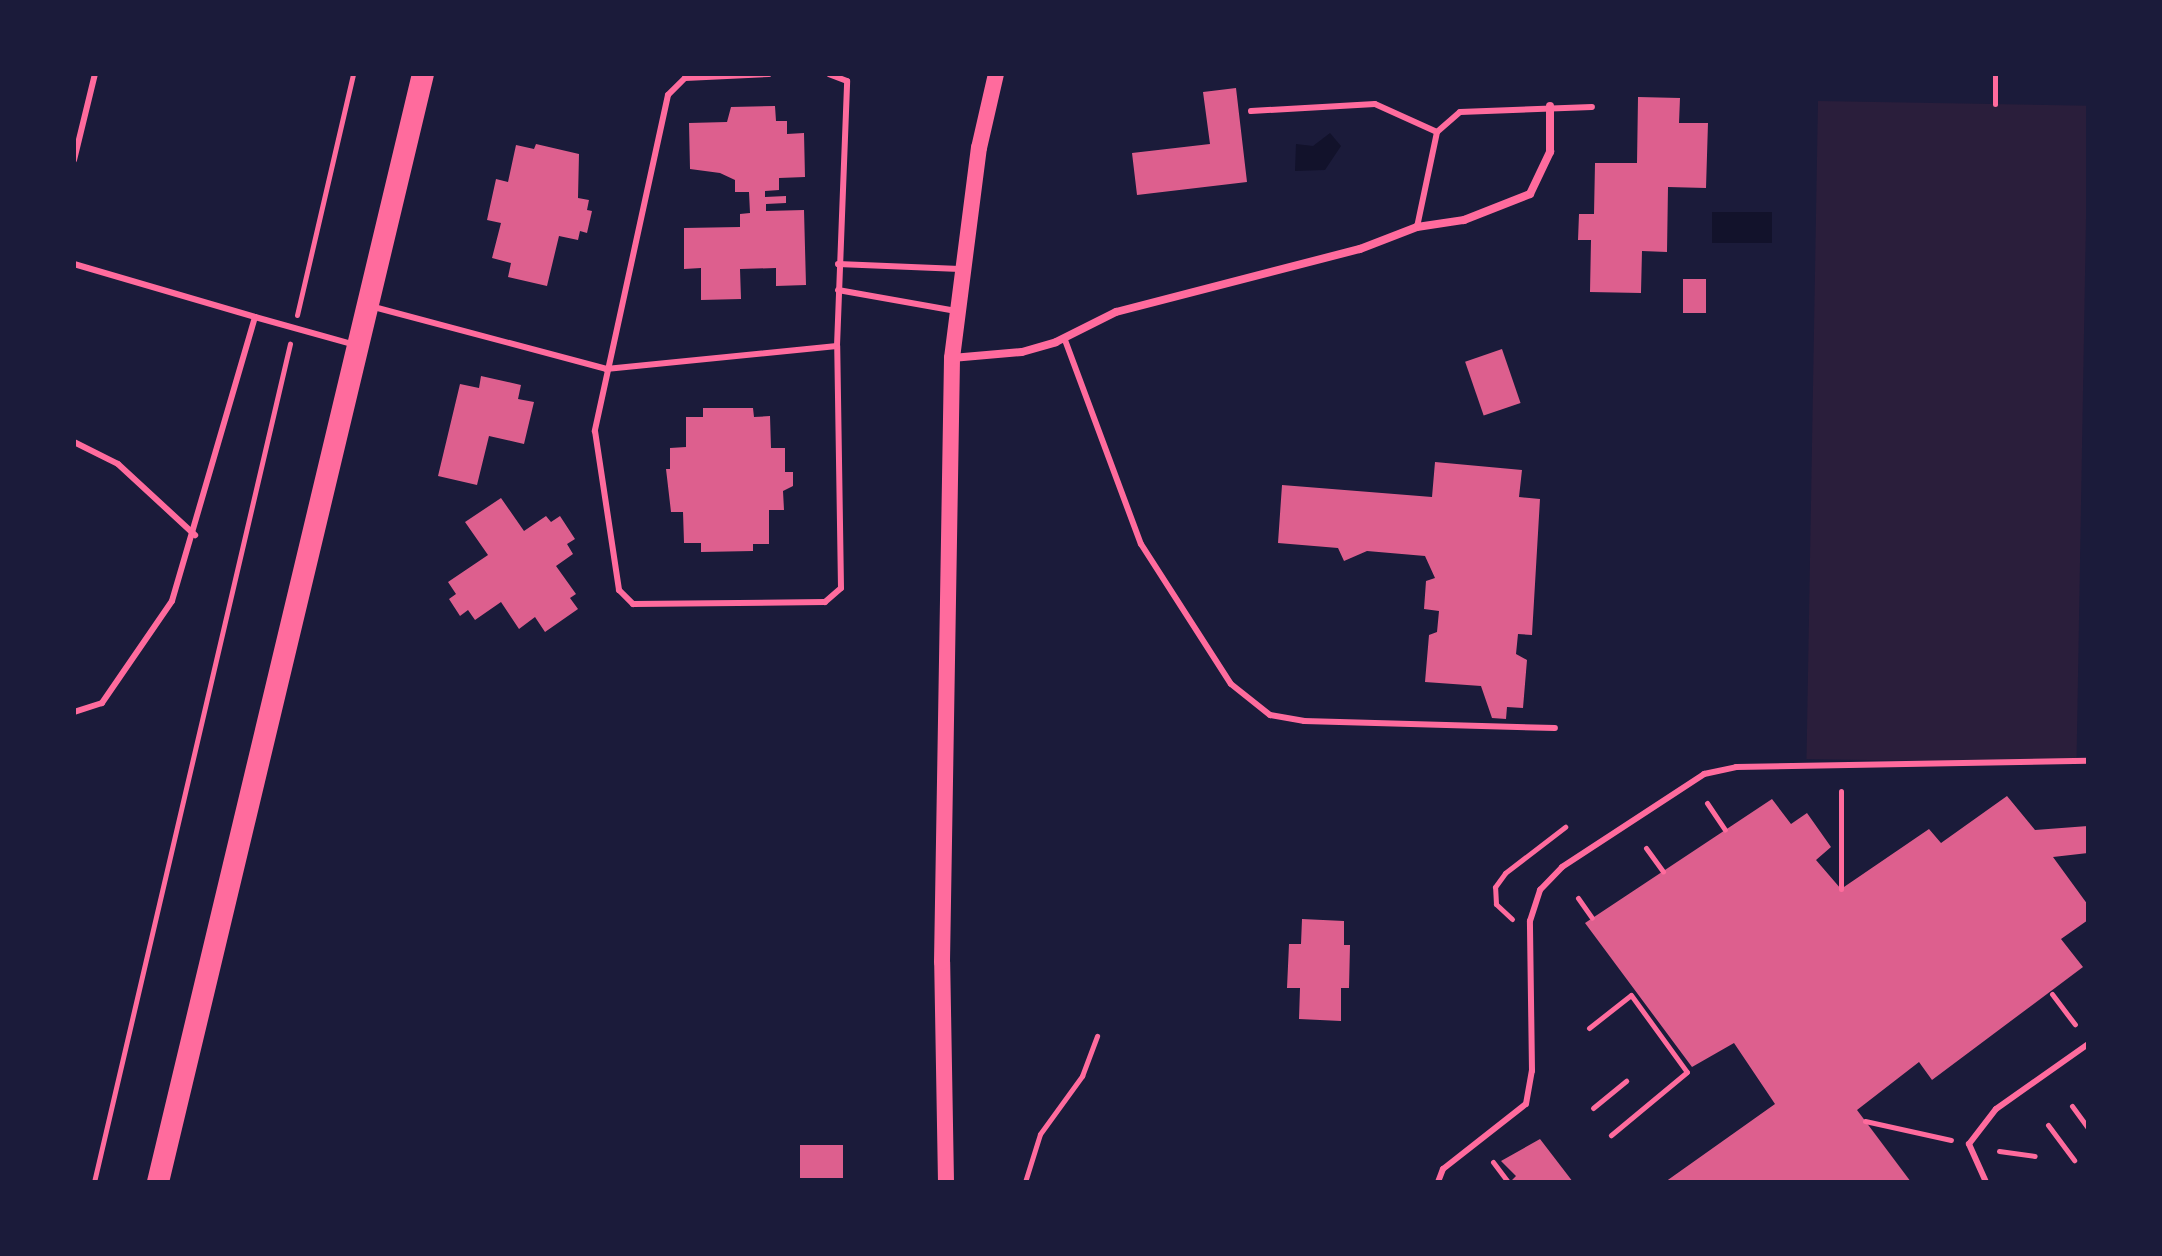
<!DOCTYPE html>
<html>
<head>
<meta charset="utf-8">
<style>
	body { margin:0 }
	#map { position:relative; width:2162px; height:1256px; overflow:hidden; background:#1b1b3a; font-family:"Alegreya Sans",sans-serif }
	div>[style] { position:absolute }
	.green>* { inset:0; background:#2a1e3b; transform-origin:0 0 }
	.water>* { inset:0; background:#12122b; transform-origin:0 0 }
	.building>* { inset:0; background:#dd5f8e; transform-origin:0 0 }
	.path>* { height:5px; margin:-2.5px; padding:0 2.5px; transform-origin:2.5px; border-radius:2.5px; background:#ff6b9d }
	.service>* { height:6px; margin:-3px; padding:0 3px; transform-origin:3px; border-radius:3px; background:#ff6b9d }
	.minor>* { height:8px; margin:-4px; padding:0 4px; transform-origin:4px; border-radius:4px; background:#ff6b9d }
	.secondary>* { height:16px; margin:-8px; padding:0 8px; transform-origin:8px; border-radius:8px; background:#ff6b9d }
	.trunk>* { height:22px; margin:-11px; padding:0 11px; transform-origin:11px; border-radius:11px; background:#ff6b9d }
	span { translate:-50% -50%; white-space:nowrap; text-align:center; line-height:1.15; -webkit-text-stroke:8px #1b1b3a; paint-order:stroke }
	.frame { position:absolute; inset:0; border:76px solid #1b1b3a; pointer-events:none }
</style>
</head>
<body>
<div id="map">
	<div class="green">
		<div style="left:1818px;top:101px;width:270px;height:658px;rotate:1deg"></div>
	</div>
	<div class="water">
		<div style="clip-path:polygon(1330px 133px,1341px 146px,1325px 170px,1295px 171px,1296px 144px,1313px 146px)"></div>
		<div style="left:1712px;top:212px;width:60px;height:31px"></div>
	</div>
	<div class="building">
		<div style="clip-path:polygon(1236px 88px,1247px 182px,1137px 195px,1132px 153px,1210px 144px,1203px 92px)"></div>
		<div style="clip-path:polygon(1638px 97px,1680px 98px,1679px 123px,1708px 123px,1706px 188px,1668px 187px,1667px 252px,1642px 251px,1641px 293px,1590px 292px,1591px 240px,1578px 240px,1579px 214px,1594px 214px,1595px 163px,1637px 163px)"></div>
		<div style="clip-path:polygon(775px 106px,776px 121px,787px 121px,787px 134px,804px 133px,805px 177px,779px 178px,779px 190px,765px 191px,765px 197px,786px 196px,786px 203px,766px 204px,766px 211px,804px 210px,806px 285px,776px 286px,776px 268px,740px 269px,741px 299px,701px 300px,701px 268px,684px 269px,684px 228px,740px 227px,740px 214px,750px 213px,749px 192px,735px 192px,735px 180px,720px 173px,690px 169px,689px 123px,727px 122px,731px 107px)"></div>
		<div style="clip-path:polygon(536px 144px,579px 154px,578px 198px,589px 200px,587px 210px,592px 211px,587px 233px,580px 231px,578px 240px,559px 236px,547px 286px,508px 277px,511px 263px,492px 258px,501px 223px,487px 220px,496px 179px,508px 182px,516px 145px,534px 149px)"></div>
		<div style="left:1683px;top:279px;width:23px;height:34px"></div>
		<div style="left:1502px;top:349px;width:57px;height:39px;rotate:71deg"></div>
		<div style="clip-path:polygon(481px 376px,521px 385px,518px 399px,534px 402px,524px 444px,489px 436px,477px 485px,438px 476px,460px 384px,479px 388px)"></div>
		<div style="clip-path:polygon(703px 408px,753px 408px,754px 417px,770px 416px,771px 448px,785px 448px,785px 472px,793px 472px,793px 486px,783px 491px,784px 510px,769px 510px,769px 544px,753px 544px,753px 551px,701px 552px,701px 543px,684px 543px,683px 512px,671px 512px,666px 469px,670px 469px,670px 448px,686px 447px,686px 417px,703px 417px)"></div>
		<div style="clip-path:polygon(1435px 462px,1522px 470px,1519px 497px,1540px 499px,1532px 635px,1518px 634px,1516px 654px,1527px 660px,1523px 708px,1507px 707px,1506px 719px,1492px 718px,1481px 686px,1425px 682px,1429px 635px,1437px 632px,1439px 611px,1424px 609px,1426px 581px,1435px 578px,1425px 556px,1367px 551px,1344px 561px,1338px 548px,1278px 543px,1282px 485px,1432px 497px)"></div>
		<div style="clip-path:polygon(501px 498px,524px 531px,546px 516px,551px 522px,560px 516px,575px 539px,567px 544px,573px 554px,556px 566px,576px 594px,570px 598px,578px 609px,545px 632px,535px 617px,519px 629px,501px 602px,475px 620px,468px 610px,460px 616px,449px 599px,456px 594px,448px 582px,488px 555px,465px 522px)"></div>
		<div style="clip-path:polygon(2007px 796px,2035px 830px,2088px 826px,2088px 853px,2053px 857px,2088px 905px,2088px 920px,2061px 939px,2083px 967px,1932px 1080px,1919px 1062px,1857px 1110px,1911px 1182px,1665px 1182px,1775px 1104px,1734px 1043px,1692px 1067px,1585px 923px,1772px 799px,1791px 824px,1807px 813px,1831px 847px,1816px 860px,1841px 889px,1929px 829px,1941px 843px)"></div>
		<div style="clip-path:polygon(1302px 919px,1344px 921px,1344px 945px,1350px 945px,1349px 988px,1341px 988px,1341px 1021px,1299px 1019px,1300px 988px,1287px 988px,1289px 944px,1301px 944px)"></div>
		<div style="clip-path:polygon(1540px 1139px,1573px 1182px,1510px 1182px,1516px 1176px,1501px 1161px)"></div>
		<div style="left:800px;top:1145px;width:43px;height:33px"></div>
	</div>
	<div class="path">
		<div style="left:1995px;top:74px;width:30px;rotate:90deg"></div>
		<div style="left:297px;top:315px;width:247px;rotate:-76.9deg"></div>
		<div style="left:1707px;top:803px;width:32px;rotate:56deg"></div>
		<div style="left:1646px;top:848px;width:29px;rotate:54deg"></div>
		<div style="left:1841px;top:889px;width:98px;rotate:-90deg"></div>
		<div style="left:1578px;top:898px;width:24px;rotate:55deg"></div>
		<div style="left:1512px;top:919px;width:22px;rotate:-137deg"></div>
		<div style="left:1496px;top:904px;width:17px;rotate:-93deg"></div>
		<div style="left:1495px;top:887px;width:17px;rotate:-54deg"></div>
		<div style="left:1505px;top:873px;width:76px;rotate:-37.5deg"></div>
		<div style="left:2052px;top:994px;width:38px;rotate:53deg"></div>
		<div style="left:1589px;top:1028px;width:53px;rotate:-38.2deg"></div>
		<div style="left:1631px;top:995px;width:95px;rotate:54deg"></div>
		<div style="left:1687px;top:1072px;width:99px;rotate:140.3deg"></div>
		<div style="left:2072px;top:1106px;width:27px;rotate:54deg"></div>
		<div style="left:1593px;top:1108px;width:43px;rotate:-39.3deg"></div>
		<div style="left:1865px;top:1121px;width:88px;rotate:12.5deg"></div>
		<div style="left:2048px;top:1125px;width:44px;rotate:53.4deg"></div>
		<div style="left:1999px;top:1151px;width:36px;rotate:8deg"></div>
		<div style="left:1493px;top:1162px;width:25px;rotate:53deg"></div>
		<div style="left:94px;top:1182px;width:861px;rotate:-76.84deg"></div>
		<div style="left:1025px;top:1182px;width:50px;rotate:-72.6deg"></div>
		<div style="left:1040px;top:1134px;width:72px;rotate:-54.1deg"></div>
		<div style="left:1082px;top:1076px;width:43px;rotate:-69.4deg"></div>
	</div>
	<div class="service">
		<div style="left:769px;top:74px;width:84px;rotate:177.3deg"></div>
		<div style="left:685px;top:78px;width:24px;rotate:135deg"></div>
		<div style="left:668px;top:95px;width:344px;rotate:102.3deg"></div>
		<div style="left:595px;top:431px;width:161px;rotate:81.4deg"></div>
		<div style="left:619px;top:590px;width:20px;rotate:45deg"></div>
		<div style="left:633px;top:604px;width:192px;rotate:-0.6deg"></div>
		<div style="left:825px;top:602px;width:21px;rotate:-41deg"></div>
		<div style="left:841px;top:588px;width:242px;rotate:-90.9deg"></div>
		<div style="left:837px;top:346px;width:265px;rotate:-87.8deg"></div>
		<div style="left:847px;top:81px;width:19px;rotate:-159deg"></div>
		<div style="left:1251px;top:111px;width:124px;rotate:-3.2deg"></div>
		<div style="left:1375px;top:104px;width:68px;rotate:24.3deg"></div>
		<div style="left:1437px;top:132px;width:30px;rotate:-41deg"></div>
		<div style="left:1460px;top:112px;width:132px;rotate:-2.2deg"></div>
		<div style="left:74px;top:160px;width:89px;rotate:-76.3deg"></div>
		<div style="left:1417px;top:227px;width:97px;rotate:-78.1deg"></div>
		<div style="left:74px;top:264px;width:189px;rotate:16.3deg"></div>
		<div style="left:255px;top:317px;width:296px;rotate:106.3deg"></div>
		<div style="left:172px;top:601px;width:124px;rotate:124.5deg"></div>
		<div style="left:102px;top:703px;width:29px;rotate:162deg"></div>
		<div style="left:838px;top:264px;width:122px;rotate:2.3deg"></div>
		<div style="left:838px;top:290px;width:120px;rotate:10.1deg"></div>
		<div style="left:370px;top:306px;width:244px;rotate:14.9deg"></div>
		<div style="left:606px;top:369px;width:232px;rotate:-5.7deg"></div>
		<div style="left:255px;top:317px;width:101px;rotate:15.6deg"></div>
		<div style="left:1065px;top:340px;width:218px;rotate:69.6deg"></div>
		<div style="left:1141px;top:544px;width:166px;rotate:57.3deg"></div>
		<div style="left:1231px;top:684px;width:50px;rotate:38.5deg"></div>
		<div style="left:1270px;top:715px;width:35px;rotate:10deg"></div>
		<div style="left:1304px;top:721px;width:251px;rotate:1.6deg"></div>
		<div style="left:74px;top:442px;width:49px;rotate:26.6deg"></div>
		<div style="left:118px;top:464px;width:105px;rotate:42.7deg"></div>
		<div style="left:1438px;top:1182px;width:14px;rotate:-69deg"></div>
		<div style="left:1443px;top:1169px;width:105px;rotate:-38.1deg"></div>
		<div style="left:1526px;top:1104px;width:34px;rotate:-80deg"></div>
		<div style="left:1532px;top:1071px;width:150px;rotate:-90.8deg"></div>
		<div style="left:1530px;top:921px;width:33px;rotate:-72deg"></div>
		<div style="left:1540px;top:890px;width:32px;rotate:-46deg"></div>
		<div style="left:1562px;top:867px;width:170px;rotate:-33.2deg"></div>
		<div style="left:1704px;top:774px;width:33px;rotate:-12deg"></div>
		<div style="left:1736px;top:767px;width:352px;rotate:-1deg"></div>
		<div style="left:1986px;top:1182px;width:42px;rotate:-114.1deg"></div>
		<div style="left:1969px;top:1144px;width:44px;rotate:-52.4deg"></div>
		<div style="left:1996px;top:1109px;width:113px;rotate:-35.2deg"></div>
	</div>
	<div class="minor">
		<div style="left:952px;top:358px;width:70px;rotate:-4.9deg"></div>
		<div style="left:1022px;top:352px;width:35px;rotate:-16deg"></div>
		<div style="left:1056px;top:342px;width:67px;rotate:-26.6deg"></div>
		<div style="left:1116px;top:312px;width:252px;rotate:-14.5deg"></div>
		<div style="left:1360px;top:249px;width:61px;rotate:-21.1deg"></div>
		<div style="left:1417px;top:227px;width:48px;rotate:-8.5deg"></div>
		<div style="left:1464px;top:220px;width:71px;rotate:-21.5deg"></div>
		<div style="left:1530px;top:194px;width:47px;rotate:-64.5deg"></div>
		<div style="left:1550px;top:152px;width:46px;rotate:-90deg"></div>
	</div>
	<div class="secondary">
		<div style="left:946px;top:1182px;width:220px;rotate:-91deg"></div>
		<div style="left:942px;top:962px;width:604px;rotate:-89.05deg"></div>
		<div style="left:952px;top:358px;width:212px;rotate:-82.7deg"></div>
		<div style="left:979px;top:148px;width:76px;rotate:-77.1deg"></div>
	</div>
	<div class="trunk">
		<div style="left:158px;top:1182px;width:1139px;rotate:-76.55deg"></div>
	</div>
	<div class="frame"></div>
</div>
</body>
</html>
